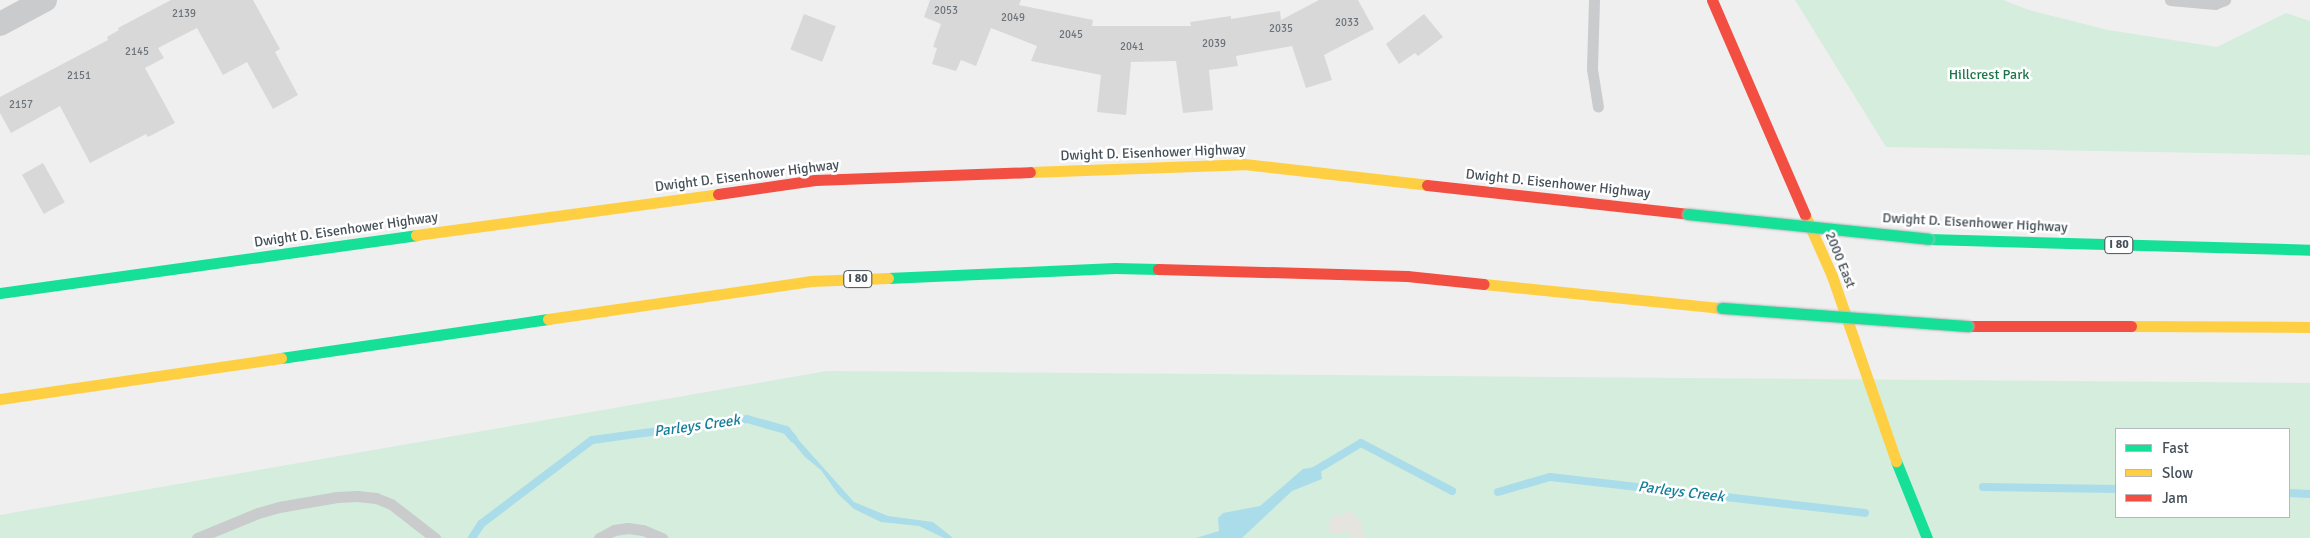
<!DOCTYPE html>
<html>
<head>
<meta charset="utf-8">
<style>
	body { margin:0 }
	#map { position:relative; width:2310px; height:538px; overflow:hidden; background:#efefef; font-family:Signika,sans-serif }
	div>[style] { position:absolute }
	.green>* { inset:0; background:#d4eddd }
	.sand>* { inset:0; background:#e6e4de }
	.water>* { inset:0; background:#aadde9 }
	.stream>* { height:8px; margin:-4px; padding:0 4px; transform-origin:4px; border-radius:4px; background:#aadde9 }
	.building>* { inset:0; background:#d8d8d9; transform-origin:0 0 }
	.lane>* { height:11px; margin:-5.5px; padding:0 5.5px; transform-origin:5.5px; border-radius:5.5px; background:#c9cbcd }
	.street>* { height:24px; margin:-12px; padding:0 12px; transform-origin:12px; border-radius:12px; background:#c9cbcd }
	.fast>* { height:11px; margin:-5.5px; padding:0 5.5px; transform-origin:5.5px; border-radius:5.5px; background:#16e098 }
	.slow>* { height:11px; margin:-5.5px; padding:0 5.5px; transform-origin:5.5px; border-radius:5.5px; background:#ffcf43 }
	.jam>* { height:11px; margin:-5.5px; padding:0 5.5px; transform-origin:5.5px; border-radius:5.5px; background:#f24e42 }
	.bridges { filter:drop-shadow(0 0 1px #b4b9be) drop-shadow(0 0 1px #b4b9be) }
	.fast-bridge>* { height:11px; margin:-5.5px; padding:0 5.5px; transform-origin:5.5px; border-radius:5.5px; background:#16e098 }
	span { translate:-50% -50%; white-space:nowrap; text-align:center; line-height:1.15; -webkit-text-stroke:5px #fff; paint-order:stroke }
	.number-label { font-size:11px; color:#6c747a }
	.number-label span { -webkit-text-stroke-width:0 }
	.shield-label span { padding:1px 4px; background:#fff; border:1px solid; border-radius:4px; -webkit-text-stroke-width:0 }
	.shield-label { font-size:12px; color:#47515a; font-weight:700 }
	.park-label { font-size:14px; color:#1c7748 }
	.street-label { font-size:14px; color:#47515a }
	.water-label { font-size:15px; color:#147f99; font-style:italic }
	.legend { position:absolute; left:2115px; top:428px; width:175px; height:90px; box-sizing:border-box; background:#fff; border:1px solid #b5b9bd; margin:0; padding:6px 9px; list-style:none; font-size:15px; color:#47515a }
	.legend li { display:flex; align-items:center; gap:10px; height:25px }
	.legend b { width:25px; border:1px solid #b5b9bd }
</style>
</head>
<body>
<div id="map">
	<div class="green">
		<div style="clip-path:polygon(1795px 0,2003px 0,2029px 10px,2108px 30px,2217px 47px,2286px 13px,2310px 21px,2310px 155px,1886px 147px)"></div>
		<div style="clip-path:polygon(evenodd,827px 371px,2310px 383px,2310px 538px,0 538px,0 515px,827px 371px,2116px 429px,2289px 429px,2289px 517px,2116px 517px,2116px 429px)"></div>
	</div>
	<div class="sand">
		<div style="clip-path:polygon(1351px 511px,1361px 523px,1364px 538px,1350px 538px,1350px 530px,1339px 535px,1330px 532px,1328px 529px,1329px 521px,1335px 514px,1342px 515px)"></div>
	</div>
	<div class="water">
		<div style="clip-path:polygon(787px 427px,854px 502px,888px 516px,933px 522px,953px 538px,944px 538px,919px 526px,881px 522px,854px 509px,838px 494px,821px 470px,805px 457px,785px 433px)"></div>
		<div style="clip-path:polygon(1315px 467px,1321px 471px,1322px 479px,1292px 491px,1242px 538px,1196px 538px,1219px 531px,1218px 518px,1223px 513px,1260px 506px,1303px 469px)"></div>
	</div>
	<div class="stream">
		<div style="left:1311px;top:473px;width:58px;rotate:-31deg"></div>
		<div style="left:1361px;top:443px;width:103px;rotate:27.8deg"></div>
		<div style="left:1983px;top:487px;width:133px;rotate:0.9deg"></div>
		<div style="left:1498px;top:492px;width:54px;rotate:-16.1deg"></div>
		<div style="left:1550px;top:477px;width:317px;rotate:6.5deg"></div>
		<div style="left:2289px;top:493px;width:21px;rotate:3deg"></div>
		<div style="left:472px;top:538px;width:17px;rotate:-57deg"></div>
		<div style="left:481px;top:524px;width:139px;rotate:-37.1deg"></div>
		<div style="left:592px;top:440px;width:156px;rotate:-7.7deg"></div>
		<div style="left:747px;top:419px;width:41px;rotate:15.8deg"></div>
		<div style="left:786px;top:430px;width:11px;rotate:49deg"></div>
	</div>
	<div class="building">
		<div style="clip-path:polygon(171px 0,253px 0,280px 49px,275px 52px,298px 95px,273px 109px,247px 62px,223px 75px,197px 28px,158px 48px,164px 58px,145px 68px,175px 123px,148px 137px,146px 134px,90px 163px,60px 106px,11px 133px,0 113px,0 97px,108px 40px,107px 37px,119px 30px,118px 28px)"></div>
		<div style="clip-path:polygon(930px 0,1021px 0,1019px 5px,1093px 20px,1092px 26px,1191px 26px,1190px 22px,1231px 16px,1231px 19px,1280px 11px,1281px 20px,1319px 0,1358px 0,1374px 29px,1324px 55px,1332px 80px,1306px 88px,1292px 46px,1236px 56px,1238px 66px,1209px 70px,1213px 110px,1183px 113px,1176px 61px,1131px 62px,1126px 115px,1097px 112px,1101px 75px,1031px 61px,1037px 46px,991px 28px,976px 66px,961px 60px,956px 71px,932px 64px,937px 48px,933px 47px,941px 24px,924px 17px)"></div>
		<div style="left:804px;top:14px;width:34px;height:38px;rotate:21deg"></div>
		<div style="clip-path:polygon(1424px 14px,1443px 37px,1418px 56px,1415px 53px,1399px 64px,1386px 44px)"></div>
		<div style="left:43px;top:163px;width:45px;height:24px;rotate:61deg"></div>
	</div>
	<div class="lane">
		<div style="left:1594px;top:0;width:69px;rotate:91.7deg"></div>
		<div style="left:1592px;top:69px;width:38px;rotate:81deg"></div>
		<div style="left:2170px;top:0;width:45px;rotate:5.1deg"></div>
		<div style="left:2215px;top:4px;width:11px;rotate:-22deg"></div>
		<div style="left:197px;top:538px;width:66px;rotate:-22.3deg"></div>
		<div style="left:258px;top:513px;width:22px;rotate:-16deg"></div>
		<div style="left:279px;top:507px;width:59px;rotate:-9.8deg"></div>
		<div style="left:337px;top:497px;width:20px;rotate:-3deg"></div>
		<div style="left:357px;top:496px;width:19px;rotate:6deg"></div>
		<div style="left:376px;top:498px;width:16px;rotate:22deg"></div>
		<div style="left:391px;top:504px;width:56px;rotate:37.7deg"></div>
		<div style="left:599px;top:538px;width:17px;rotate:-28deg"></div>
		<div style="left:614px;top:530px;width:14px;rotate:-8deg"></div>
		<div style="left:628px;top:528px;width:15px;rotate:8deg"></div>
		<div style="left:643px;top:530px;width:21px;rotate:23deg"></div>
	</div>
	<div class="street">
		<div style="left:0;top:24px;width:51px;rotate:-28.1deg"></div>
	</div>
	<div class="fast">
		<div style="left:1928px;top:239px;width:382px;rotate:1.6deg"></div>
		<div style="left:888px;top:278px;width:227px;rotate:-2.5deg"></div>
		<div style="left:1115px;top:268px;width:43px;rotate:1.3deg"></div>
		<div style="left:0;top:293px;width:420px;rotate:-7.9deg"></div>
		<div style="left:281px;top:358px;width:270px;rotate:-8.3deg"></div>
		<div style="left:1896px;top:461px;width:83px;rotate:68.1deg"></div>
	</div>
	<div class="slow">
		<div style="left:1030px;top:172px;width:214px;rotate:-2.1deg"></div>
		<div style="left:1244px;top:164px;width:184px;rotate:6.5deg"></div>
		<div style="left:1805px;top:215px;width:67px;rotate:66.1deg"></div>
		<div style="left:1832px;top:276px;width:196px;rotate:70.9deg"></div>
		<div style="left:416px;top:235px;width:305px;rotate:-7.7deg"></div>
		<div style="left:1484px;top:284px;width:239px;rotate:5.8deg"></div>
		<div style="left:548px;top:319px;width:266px;rotate:-8.2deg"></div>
		<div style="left:811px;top:281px;width:77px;rotate:-2.2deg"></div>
		<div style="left:2131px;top:326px;width:179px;rotate:0.3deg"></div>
		<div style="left:0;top:399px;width:284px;rotate:-8.3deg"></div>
	</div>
	<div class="jam">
		<div style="left:1712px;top:0;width:234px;rotate:66.6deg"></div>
		<div style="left:1427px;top:185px;width:263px;rotate:6.3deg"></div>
		<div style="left:718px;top:194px;width:98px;rotate:-8.2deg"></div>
		<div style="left:815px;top:180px;width:215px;rotate:-2.1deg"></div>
		<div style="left:1158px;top:269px;width:249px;rotate:1.6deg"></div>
		<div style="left:1407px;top:276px;width:77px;rotate:5.9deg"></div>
		<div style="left:1967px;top:326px;width:164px"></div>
	</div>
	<div class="bridges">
		<div class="fast-bridge">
			<div style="left:1688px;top:214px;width:241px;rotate:5.9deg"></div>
			<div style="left:1722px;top:308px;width:246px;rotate:4.2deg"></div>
		</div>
	</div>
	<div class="number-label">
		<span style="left:946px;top:11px">2053</span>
		<span style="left:184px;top:14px">2139</span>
		<span style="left:1013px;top:18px">2049</span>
		<span style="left:1347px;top:23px">2033</span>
		<span style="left:1281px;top:29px">2035</span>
		<span style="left:1071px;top:35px">2045</span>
		<span style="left:1214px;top:44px">2039</span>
		<span style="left:1132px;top:47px">2041</span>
		<span style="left:137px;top:52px">2145</span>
		<span style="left:79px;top:76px">2151</span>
		<span style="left:21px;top:105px">2157</span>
	</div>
	<div class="shield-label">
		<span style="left:2119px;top:245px">I 80</span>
		<span style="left:858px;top:279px">I 80</span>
	</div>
	<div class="park-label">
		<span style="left:1989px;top:75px">Hillcrest Park</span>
	</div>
	<div class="street-label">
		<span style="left:1153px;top:153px;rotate:-2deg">Dwight D. Eisenhower Highway</span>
		<span style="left:747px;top:176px;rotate:-7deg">Dwight D. Eisenhower Highway</span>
		<span style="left:1558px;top:184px;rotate:6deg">Dwight D. Eisenhower Highway</span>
		<span style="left:1975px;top:223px;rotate:3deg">Dwight D. Eisenhower Highway</span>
		<span style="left:346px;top:230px;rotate:-8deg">Dwight D. Eisenhower Highway</span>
		<span style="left:1840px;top:260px;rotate:68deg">2000 East</span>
	</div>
	<div class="water-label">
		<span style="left:697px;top:426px;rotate:-8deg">Parleys Creek</span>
		<span style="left:1681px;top:492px;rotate:7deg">Parleys Creek</span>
	</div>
	<ul class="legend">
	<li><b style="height:6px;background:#16e098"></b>Fast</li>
	<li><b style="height:6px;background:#ffcf43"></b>Slow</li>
	<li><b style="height:6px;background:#f24e42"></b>Jam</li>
	</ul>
</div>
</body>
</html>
